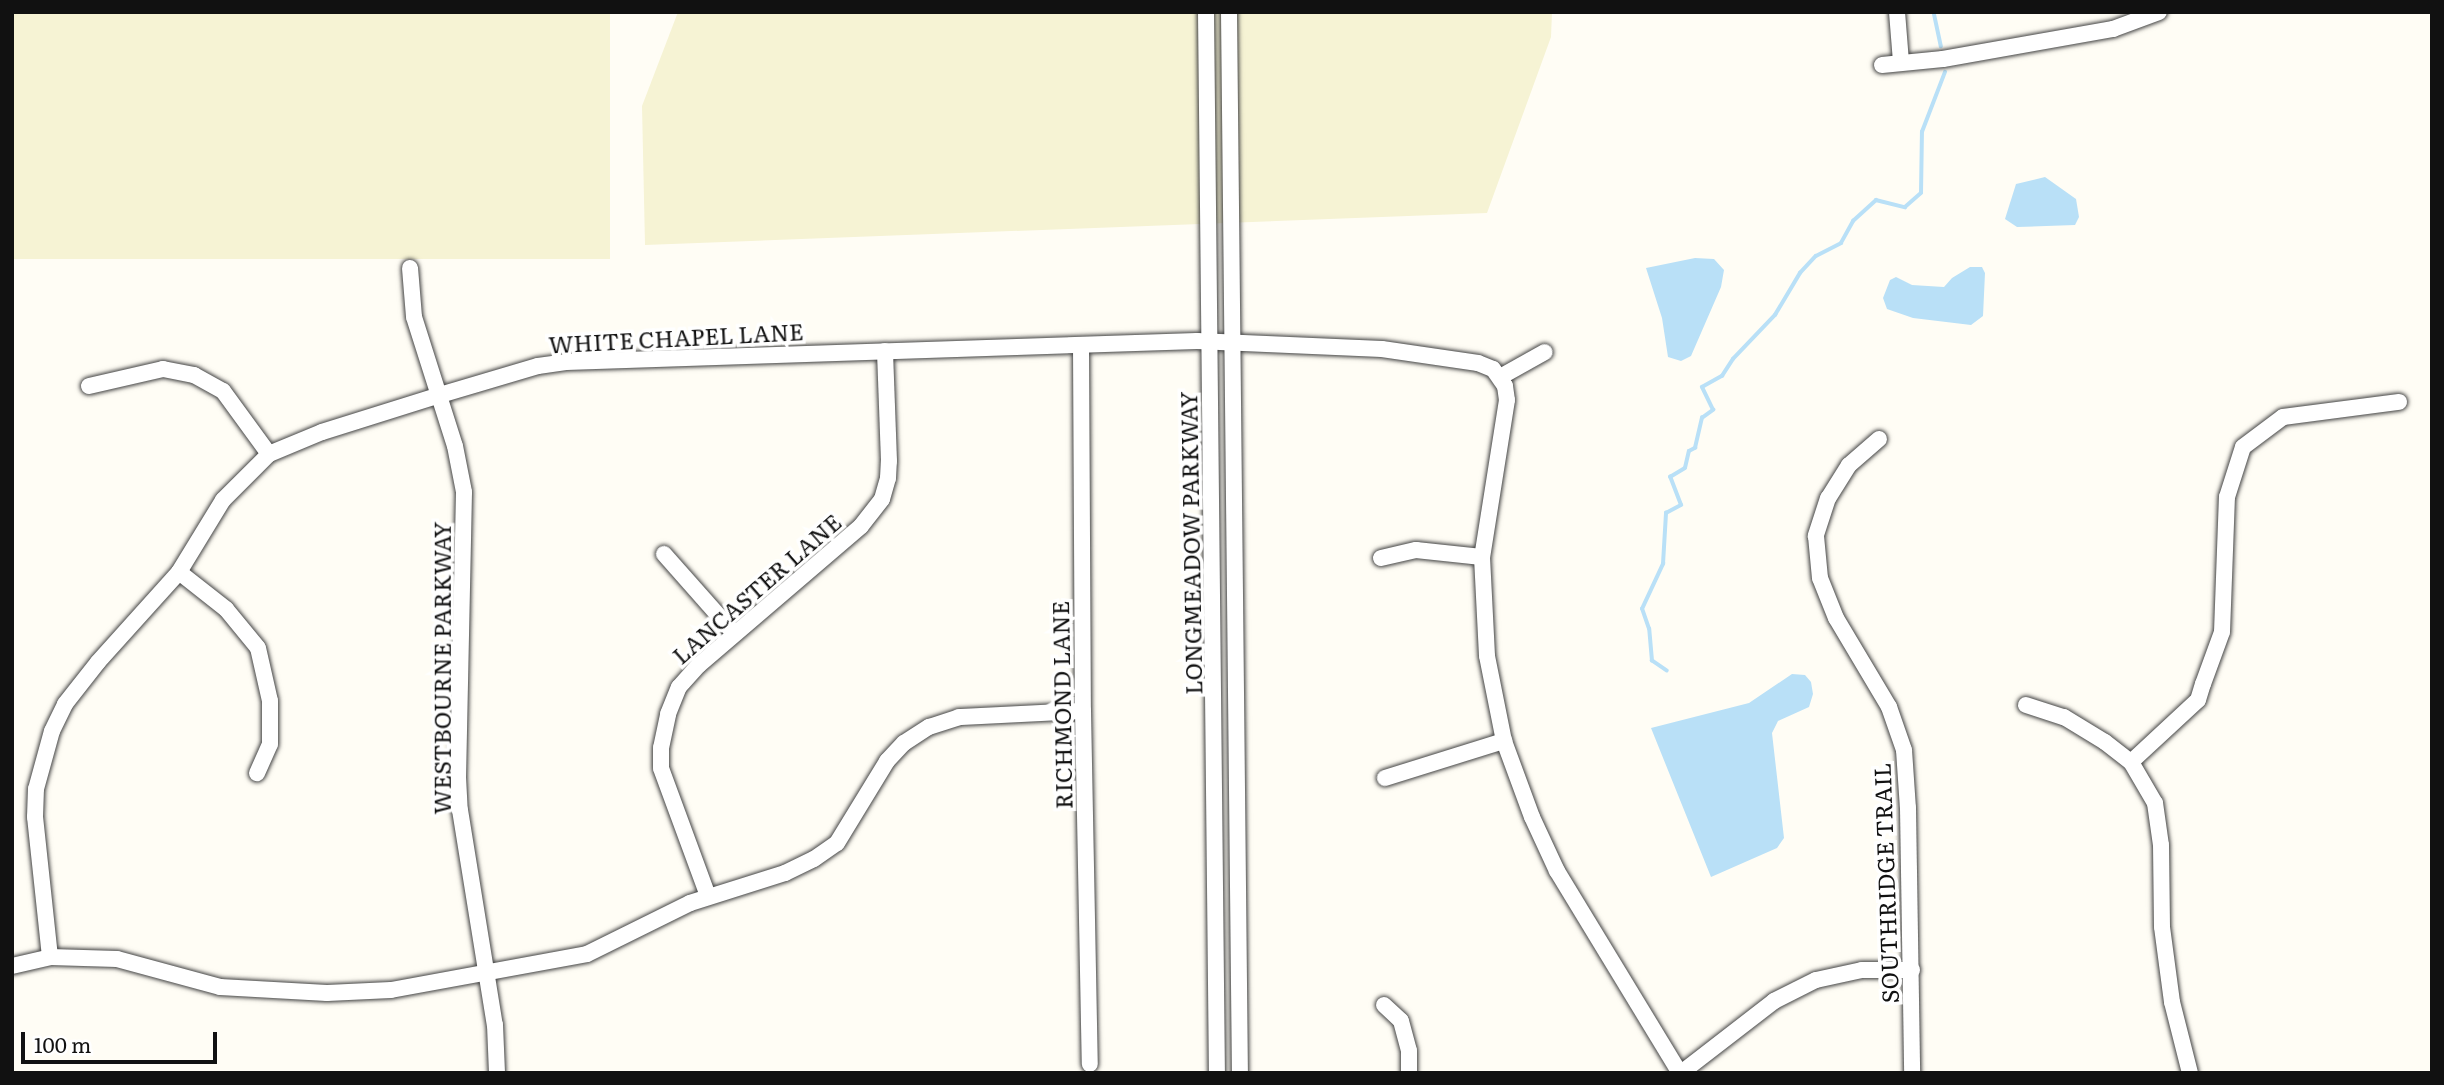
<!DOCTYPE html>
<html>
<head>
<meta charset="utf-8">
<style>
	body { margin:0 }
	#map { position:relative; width:2444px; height:1085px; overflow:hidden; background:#fffdf5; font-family:Literata,serif }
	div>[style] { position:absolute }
	.farmland>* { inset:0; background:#f6f3d4; transform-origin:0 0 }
	.water>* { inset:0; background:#b9e0f7 }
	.stream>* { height:3.5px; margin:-1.75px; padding:0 1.75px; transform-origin:1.75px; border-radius:1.75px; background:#b9e0f7 }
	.roads { filter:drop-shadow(0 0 2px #444) drop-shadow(0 0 2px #444) }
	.minor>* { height:16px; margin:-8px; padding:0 8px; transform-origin:8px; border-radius:8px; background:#fff }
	span { translate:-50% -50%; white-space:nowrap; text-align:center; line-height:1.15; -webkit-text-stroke:7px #fff; paint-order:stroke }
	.street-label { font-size:23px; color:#111 }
	.frame { position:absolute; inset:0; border:14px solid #111; pointer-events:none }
	.scale { position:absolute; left:21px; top:1032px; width:196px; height:32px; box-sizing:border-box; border:4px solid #111; border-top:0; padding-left:9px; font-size:21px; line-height:24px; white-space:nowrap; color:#111; -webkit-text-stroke:5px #fff; paint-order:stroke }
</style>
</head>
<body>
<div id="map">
	<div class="farmland">
		<div style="left:12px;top:12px;width:598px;height:247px"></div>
		<div style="clip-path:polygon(678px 12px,1552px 12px,1551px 37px,1487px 213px,645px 245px,642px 106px)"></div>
	</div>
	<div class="water">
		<div style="clip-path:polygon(2045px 177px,2076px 199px,2079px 217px,2075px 225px,2017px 227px,2005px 219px,2016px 184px)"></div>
		<div style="clip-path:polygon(1695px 258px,1714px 259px,1724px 270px,1721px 287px,1691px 356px,1681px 361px,1668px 357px,1662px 318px,1646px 268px)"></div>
		<div style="clip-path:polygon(1970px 267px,1982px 267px,1985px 273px,1983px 316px,1971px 325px,1913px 318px,1887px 309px,1883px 298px,1890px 280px,1896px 277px,1912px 285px,1944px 287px,1952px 278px)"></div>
		<div style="clip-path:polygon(1792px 674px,1805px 675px,1811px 682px,1813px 694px,1809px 707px,1778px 721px,1772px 733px,1784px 838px,1777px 848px,1711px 877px,1651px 728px,1749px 703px)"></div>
	</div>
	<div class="stream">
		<div style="left:1934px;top:12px;width:35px;rotate:78deg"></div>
		<div style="left:1667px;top:671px;width:18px;rotate:-146deg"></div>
		<div style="left:1652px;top:661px;width:32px;rotate:-95deg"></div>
		<div style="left:1649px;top:629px;width:21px;rotate:-109deg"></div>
		<div style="left:1642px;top:609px;width:50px;rotate:-65deg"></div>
		<div style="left:1663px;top:564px;width:51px;rotate:-86.6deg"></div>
		<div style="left:1666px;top:513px;width:17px;rotate:-28deg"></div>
		<div style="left:1681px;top:505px;width:30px;rotate:-111deg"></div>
		<div style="left:1670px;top:477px;width:17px;rotate:-31deg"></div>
		<div style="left:1685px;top:468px;width:17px;rotate:-77deg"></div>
		<div style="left:1689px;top:451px;width:7px;rotate:-27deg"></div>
		<div style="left:1695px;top:448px;width:31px;rotate:-77deg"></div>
		<div style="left:1702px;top:418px;width:14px;rotate:-36deg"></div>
		<div style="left:1713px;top:410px;width:25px;rotate:-116deg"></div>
		<div style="left:1702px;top:387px;width:23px;rotate:-29deg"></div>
		<div style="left:1722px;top:376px;width:20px;rotate:-57deg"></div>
		<div style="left:1733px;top:359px;width:61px;rotate:-46.3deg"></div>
		<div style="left:1775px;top:315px;width:49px;rotate:-59.2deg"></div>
		<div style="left:1800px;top:273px;width:23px;rotate:-47deg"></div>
		<div style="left:1816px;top:256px;width:28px;rotate:-27deg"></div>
		<div style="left:1841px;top:243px;width:25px;rotate:-61deg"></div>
		<div style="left:1853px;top:221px;width:31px;rotate:-42deg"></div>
		<div style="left:1876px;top:200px;width:30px;rotate:14deg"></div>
		<div style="left:1905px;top:207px;width:21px;rotate:-41deg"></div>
		<div style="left:1921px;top:193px;width:61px;rotate:-89.1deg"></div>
		<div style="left:1922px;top:132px;width:64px;rotate:-69deg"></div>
	</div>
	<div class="roads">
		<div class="minor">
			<div style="left:1206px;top:12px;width:1061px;rotate:89.41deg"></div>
			<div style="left:1229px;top:12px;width:1061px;rotate:89.41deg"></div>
			<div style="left:1897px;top:12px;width:50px;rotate:85.4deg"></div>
			<div style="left:1882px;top:65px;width:61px;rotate:-5.6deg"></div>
			<div style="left:1943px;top:59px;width:173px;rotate:-10deg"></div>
			<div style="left:2113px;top:29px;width:49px;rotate:-20.3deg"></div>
			<div style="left:410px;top:268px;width:49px;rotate:85.3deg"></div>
			<div style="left:414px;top:317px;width:135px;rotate:72.4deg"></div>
			<div style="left:455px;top:446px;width:47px;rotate:78.9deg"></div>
			<div style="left:464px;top:492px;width:285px;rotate:91.2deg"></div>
			<div style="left:458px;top:777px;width:33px;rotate:87deg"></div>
			<div style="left:460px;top:810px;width:218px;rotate:80.8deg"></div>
			<div style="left:495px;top:1025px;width:48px;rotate:87.6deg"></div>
			<div style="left:1081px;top:346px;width:365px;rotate:89.7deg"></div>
			<div style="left:1083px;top:711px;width:353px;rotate:88.9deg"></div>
			<div style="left:1500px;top:377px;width:51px;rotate:-29.1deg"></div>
			<div style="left:89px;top:386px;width:76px;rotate:-12.9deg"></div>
			<div style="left:163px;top:369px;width:32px;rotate:11deg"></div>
			<div style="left:194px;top:375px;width:33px;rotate:29deg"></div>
			<div style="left:223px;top:391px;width:78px;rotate:53.9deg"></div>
			<div style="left:1879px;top:439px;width:40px;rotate:139deg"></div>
			<div style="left:1849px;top:465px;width:39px;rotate:122deg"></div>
			<div style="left:1828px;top:498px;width:40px;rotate:108deg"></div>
			<div style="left:1816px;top:536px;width:42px;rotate:84.6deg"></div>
			<div style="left:1820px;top:578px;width:43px;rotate:68.2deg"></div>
			<div style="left:1836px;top:618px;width:104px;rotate:59.2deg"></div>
			<div style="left:1889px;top:707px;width:46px;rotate:70.8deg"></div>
			<div style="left:1904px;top:750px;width:58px;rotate:86.1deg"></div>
			<div style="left:1908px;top:808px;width:265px;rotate:89.1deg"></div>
			<div style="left:664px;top:554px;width:106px;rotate:48.5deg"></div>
			<div style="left:1381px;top:558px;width:36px;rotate:-13deg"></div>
			<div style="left:1416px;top:550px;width:66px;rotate:6.1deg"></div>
			<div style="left:179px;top:572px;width:60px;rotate:38.2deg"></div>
			<div style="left:226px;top:609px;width:50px;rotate:50.6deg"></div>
			<div style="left:258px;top:648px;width:54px;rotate:77.2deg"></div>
			<div style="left:270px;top:701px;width:43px;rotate:90deg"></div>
			<div style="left:270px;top:744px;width:32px;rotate:114deg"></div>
			<div style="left:2026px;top:705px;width:40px;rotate:18deg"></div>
			<div style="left:2064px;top:717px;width:48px;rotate:31.4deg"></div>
			<div style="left:2105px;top:742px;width:33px;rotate:38deg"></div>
			<div style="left:2131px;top:762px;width:48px;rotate:59.7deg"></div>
			<div style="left:2155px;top:803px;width:42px;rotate:81.9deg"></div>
			<div style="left:2161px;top:845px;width:82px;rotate:89.3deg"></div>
			<div style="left:2162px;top:927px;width:76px;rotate:82.4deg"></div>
			<div style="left:2172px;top:1002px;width:73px;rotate:75.8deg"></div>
			<div style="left:2131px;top:762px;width:91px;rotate:-42.8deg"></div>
			<div style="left:2198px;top:700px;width:17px;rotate:-73deg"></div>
			<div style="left:2203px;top:684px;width:55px;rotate:-69.9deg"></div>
			<div style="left:2222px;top:632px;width:135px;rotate:-87.9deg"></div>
			<div style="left:2227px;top:497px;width:52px;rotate:-72.3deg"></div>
			<div style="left:2243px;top:447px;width:50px;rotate:-36.9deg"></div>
			<div style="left:2283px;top:417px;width:117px;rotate:-7.4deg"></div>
			<div style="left:1385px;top:778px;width:125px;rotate:-17.3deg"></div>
			<div style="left:708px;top:896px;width:136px;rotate:-110.2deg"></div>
			<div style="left:661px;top:768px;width:20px;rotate:-90deg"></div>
			<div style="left:661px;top:748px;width:35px;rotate:-78deg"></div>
			<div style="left:668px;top:714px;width:29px;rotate:-68deg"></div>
			<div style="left:679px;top:687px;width:30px;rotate:-48deg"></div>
			<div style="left:699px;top:665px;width:213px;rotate:-40.6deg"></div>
			<div style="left:861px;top:526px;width:34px;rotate:-52deg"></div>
			<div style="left:882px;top:499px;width:22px;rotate:-74deg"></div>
			<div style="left:888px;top:478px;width:17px;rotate:-87deg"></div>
			<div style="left:889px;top:461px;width:110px;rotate:-92.1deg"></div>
			<div style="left:50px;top:957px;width:141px;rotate:-96.1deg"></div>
			<div style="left:35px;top:817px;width:28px;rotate:-88deg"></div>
			<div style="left:36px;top:789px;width:60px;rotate:-74.6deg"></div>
			<div style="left:52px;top:731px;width:30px;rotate:-64deg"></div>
			<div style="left:65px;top:704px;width:53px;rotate:-51.8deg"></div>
			<div style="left:98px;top:662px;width:121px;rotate:-48deg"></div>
			<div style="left:179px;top:572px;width:84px;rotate:-58.6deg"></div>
			<div style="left:223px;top:500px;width:65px;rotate:-45deg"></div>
			<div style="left:269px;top:454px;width:57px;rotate:-22.5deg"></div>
			<div style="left:322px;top:432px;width:124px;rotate:-17.4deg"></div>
			<div style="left:440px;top:395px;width:102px;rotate:-16.5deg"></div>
			<div style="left:538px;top:366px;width:28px;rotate:-8deg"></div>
			<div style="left:566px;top:362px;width:631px;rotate:-1.91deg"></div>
			<div style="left:1197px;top:341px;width:185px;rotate:2.5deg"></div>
			<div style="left:1382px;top:349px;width:97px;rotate:8.3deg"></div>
			<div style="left:1478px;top:363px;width:16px;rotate:22deg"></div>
			<div style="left:1493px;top:369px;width:21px;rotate:55deg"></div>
			<div style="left:1505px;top:386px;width:14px;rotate:82deg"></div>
			<div style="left:1507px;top:400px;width:159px;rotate:99deg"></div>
			<div style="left:1482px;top:557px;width:99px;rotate:87.1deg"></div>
			<div style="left:1487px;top:656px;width:87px;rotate:78.7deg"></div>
			<div style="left:1504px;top:741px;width:81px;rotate:69.8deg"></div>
			<div style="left:1532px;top:817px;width:60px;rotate:65.2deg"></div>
			<div style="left:1557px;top:871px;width:237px;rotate:58.7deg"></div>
			<div style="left:12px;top:966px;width:39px;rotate:-13deg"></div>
			<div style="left:50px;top:957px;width:67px;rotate:1.7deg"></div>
			<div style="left:117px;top:959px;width:107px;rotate:15.2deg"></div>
			<div style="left:220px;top:987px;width:107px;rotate:3.2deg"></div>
			<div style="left:327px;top:993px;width:64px;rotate:-2.7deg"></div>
			<div style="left:391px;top:990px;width:199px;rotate:-10.4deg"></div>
			<div style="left:587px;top:954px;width:115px;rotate:-26.3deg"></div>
			<div style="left:690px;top:903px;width:100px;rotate:-17.5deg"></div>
			<div style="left:785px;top:873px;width:32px;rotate:-26deg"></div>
			<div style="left:814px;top:859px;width:28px;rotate:-35deg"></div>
			<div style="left:837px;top:843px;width:96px;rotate:-58.6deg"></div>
			<div style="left:887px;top:761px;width:25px;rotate:-47deg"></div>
			<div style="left:904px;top:743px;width:30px;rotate:-33deg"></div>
			<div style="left:929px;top:727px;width:32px;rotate:-18deg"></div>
			<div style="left:959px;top:717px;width:124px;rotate:-2.8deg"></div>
			<div style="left:1384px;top:1005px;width:23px;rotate:43deg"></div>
			<div style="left:1401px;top:1021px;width:31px;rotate:75deg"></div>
			<div style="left:1409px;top:1051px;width:22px;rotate:90deg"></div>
			<div style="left:1681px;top:1073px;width:118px;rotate:-37.7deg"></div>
			<div style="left:1774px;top:1001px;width:47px;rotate:-26.6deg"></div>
			<div style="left:1816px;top:980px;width:47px;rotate:-12.3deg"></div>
			<div style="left:1862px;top:970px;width:50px"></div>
		</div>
	</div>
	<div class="street-label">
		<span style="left:676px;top:337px;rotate:-3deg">WHITE CHAPEL LANE</span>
		<span style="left:1190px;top:543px;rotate:-91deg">LONGMEADOW PARKWAY</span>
		<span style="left:756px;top:588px;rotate:-41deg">LANCASTER LANE</span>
		<span style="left:441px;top:668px;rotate:-90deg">WESTBOURNE PARKWAY</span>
		<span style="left:1061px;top:705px;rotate:-91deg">RICHMOND LANE</span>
		<span style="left:1885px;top:883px;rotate:-92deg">SOUTHRIDGE TRAIL</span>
	</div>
	<div class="frame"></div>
	<div class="scale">100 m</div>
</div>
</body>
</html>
